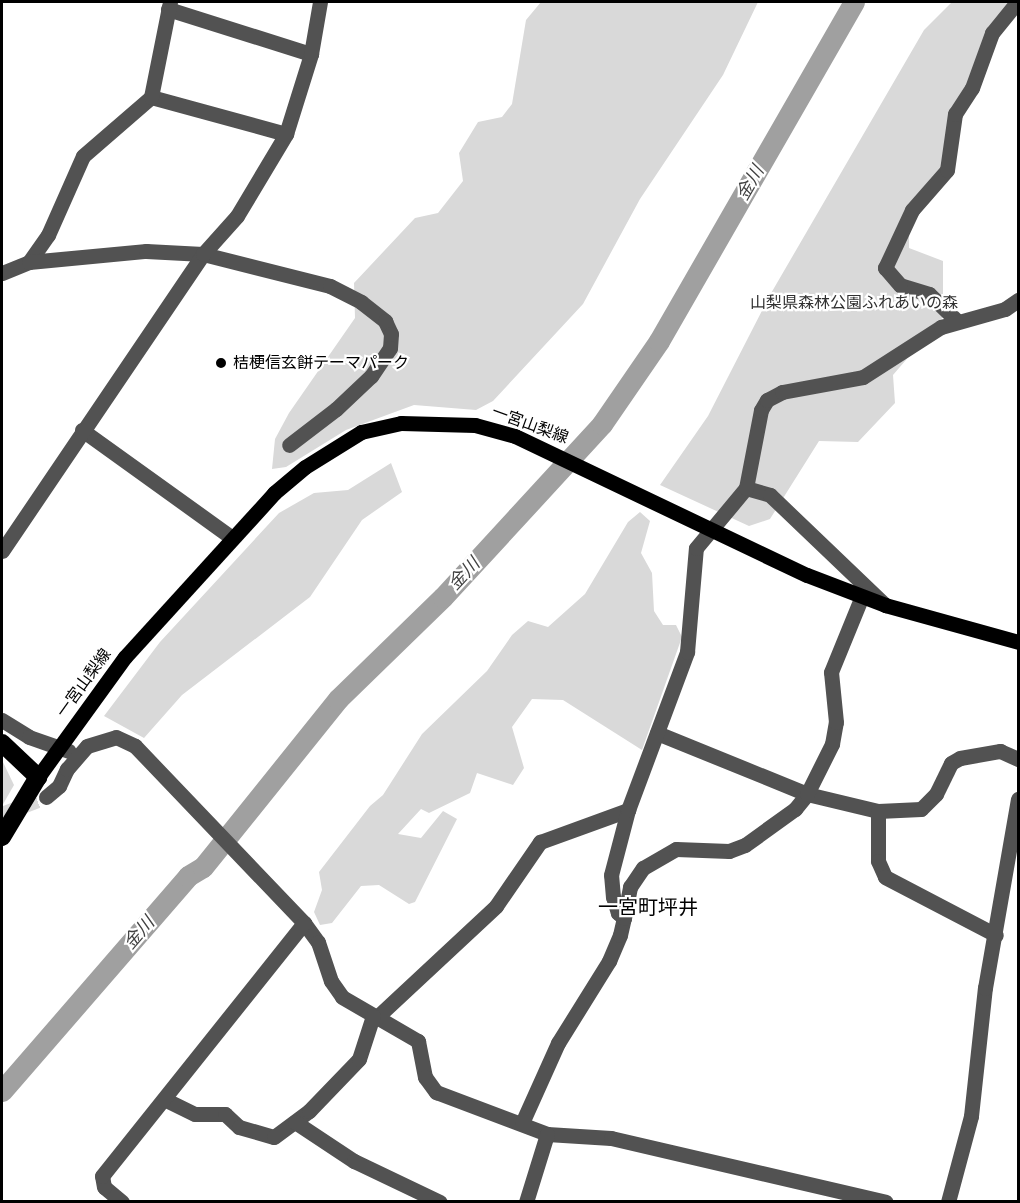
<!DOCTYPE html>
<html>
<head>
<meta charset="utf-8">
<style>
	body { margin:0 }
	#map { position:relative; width:1020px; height:1203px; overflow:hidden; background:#fff; font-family:Figtree,"Noto Sans JP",sans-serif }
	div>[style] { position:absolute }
	.green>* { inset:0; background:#d9d9d9 }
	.river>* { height:21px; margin:-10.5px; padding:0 10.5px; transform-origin:10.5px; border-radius:10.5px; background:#a0a0a0 }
	.minor-tunnel>* { height:15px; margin-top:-7.5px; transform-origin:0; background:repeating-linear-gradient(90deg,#d9d9d9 0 15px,transparent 0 23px) }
	.minor>* { height:15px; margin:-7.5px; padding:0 7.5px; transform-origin:7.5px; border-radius:7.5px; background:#525252 }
	.major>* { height:15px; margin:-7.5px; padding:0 7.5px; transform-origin:7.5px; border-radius:7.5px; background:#000 }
	.highway>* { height:18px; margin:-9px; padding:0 9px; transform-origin:9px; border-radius:9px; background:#000 }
	.dots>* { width:16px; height:16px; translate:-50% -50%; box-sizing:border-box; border:3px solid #fff; border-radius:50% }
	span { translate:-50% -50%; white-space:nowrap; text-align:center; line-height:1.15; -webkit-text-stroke:4.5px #fff; paint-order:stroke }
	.park-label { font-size:16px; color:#303030 }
	.poi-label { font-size:16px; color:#000 }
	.left { translate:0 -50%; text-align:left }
	.street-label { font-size:16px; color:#000 }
	.water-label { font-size:18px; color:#414141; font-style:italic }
	.quarter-label { font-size:20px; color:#000 }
	.frame { position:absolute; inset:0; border:3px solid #000; pointer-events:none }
</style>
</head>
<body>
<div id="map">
	<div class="green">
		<div style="clip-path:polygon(541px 2px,758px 2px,723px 75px,640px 199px,583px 304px,493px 401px,476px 410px,414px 405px,346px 430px,286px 467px,272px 469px,275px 439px,289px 413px,355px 318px,354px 283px,415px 218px,438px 213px,463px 181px,459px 153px,478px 122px,502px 117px,512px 104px,526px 20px)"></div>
		<div style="clip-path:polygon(952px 2px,1011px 2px,955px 127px,942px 188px,909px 226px,909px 248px,943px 261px,943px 317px,893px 375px,895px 403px,858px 442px,819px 441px,770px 519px,749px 526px,660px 485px,708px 416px,770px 295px,924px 30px)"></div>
		<div style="clip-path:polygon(391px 463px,402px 492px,362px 520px,310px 597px,182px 695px,144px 738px,104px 716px,160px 642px,279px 513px,314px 493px,348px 490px)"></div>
		<div style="clip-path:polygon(640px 512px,650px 521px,641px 553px,652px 573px,654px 611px,663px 625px,676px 625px,682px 637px,642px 750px,563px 700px,532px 699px,512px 727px,524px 768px,513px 785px,477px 773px,470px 793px,429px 813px,421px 809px,398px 834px,421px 838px,443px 811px,457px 819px,415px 902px,409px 904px,379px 885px,361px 886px,332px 923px,320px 925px,314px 912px,322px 890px,319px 872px,370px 806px,383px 795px,422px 734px,487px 671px,512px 635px,528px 621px,548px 627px,585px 594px,628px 522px)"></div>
		<div style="clip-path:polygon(2px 760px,14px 785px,2px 806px)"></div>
	</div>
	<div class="river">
		<div style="left:2px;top:1091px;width:284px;rotate:-49.1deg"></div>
		<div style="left:188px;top:876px;width:17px;rotate:-31deg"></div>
		<div style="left:203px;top:867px;width:216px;rotate:-51.2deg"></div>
		<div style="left:338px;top:699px;width:146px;rotate:-44.2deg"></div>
		<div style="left:443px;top:597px;width:235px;rotate:-47.4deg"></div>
		<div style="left:602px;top:424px;width:101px;rotate:-55.5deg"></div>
		<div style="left:659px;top:341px;width:391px;rotate:-60.1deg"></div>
	</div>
	<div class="minor-tunnel">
		<div style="left:2px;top:814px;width:47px;rotate:-21.1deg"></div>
	</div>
	<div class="minor">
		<div style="left:168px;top:9px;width:150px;rotate:17.5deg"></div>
		<div style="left:151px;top:97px;width:140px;rotate:15.3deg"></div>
		<div style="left:29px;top:262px;width:33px;rotate:-55deg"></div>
		<div style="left:48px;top:235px;width:86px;rotate:-66.1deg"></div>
		<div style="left:83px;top:156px;width:90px;rotate:-40.9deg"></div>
		<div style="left:151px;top:97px;width:97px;rotate:-78.7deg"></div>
		<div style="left:2px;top:273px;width:29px;rotate:-22deg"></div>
		<div style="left:29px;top:262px;width:118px;rotate:-5.4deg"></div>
		<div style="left:146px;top:251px;width:57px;rotate:3deg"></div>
		<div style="left:203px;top:254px;width:131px;rotate:14.1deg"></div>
		<div style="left:330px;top:286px;width:35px;rotate:27deg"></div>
		<div style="left:361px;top:302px;width:31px;rotate:38deg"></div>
		<div style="left:385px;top:321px;width:14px;rotate:65deg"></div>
		<div style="left:391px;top:334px;width:14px;rotate:94deg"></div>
		<div style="left:390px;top:348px;width:34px;rotate:124deg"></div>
		<div style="left:371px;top:376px;width:48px;rotate:136.7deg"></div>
		<div style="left:336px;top:409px;width:59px;rotate:142.5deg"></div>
		<div style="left:957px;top:321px;width:39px;rotate:-136deg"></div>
		<div style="left:929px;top:294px;width:30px;rotate:-163deg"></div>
		<div style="left:900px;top:285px;width:23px;rotate:-131deg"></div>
		<div style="left:885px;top:268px;width:64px;rotate:-65deg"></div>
		<div style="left:912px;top:210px;width:53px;rotate:-48.8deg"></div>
		<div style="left:947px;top:170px;width:57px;rotate:-81.9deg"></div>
		<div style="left:955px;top:114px;width:31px;rotate:-57deg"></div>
		<div style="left:972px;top:88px;width:59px;rotate:-70deg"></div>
		<div style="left:992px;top:33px;width:40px;rotate:-51deg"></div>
		<div style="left:82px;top:430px;width:183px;rotate:35.7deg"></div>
		<div style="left:746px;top:488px;width:25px;rotate:16deg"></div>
		<div style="left:770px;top:495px;width:159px;rotate:43.7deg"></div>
		<div style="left:2px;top:551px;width:359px;rotate:-55.9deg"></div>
		<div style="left:203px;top:254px;width:51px;rotate:-48.2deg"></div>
		<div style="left:237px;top:216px;width:96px;rotate:-59.1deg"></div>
		<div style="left:286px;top:134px;width:84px;rotate:-72.6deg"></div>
		<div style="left:311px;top:54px;width:53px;rotate:-80.2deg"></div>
		<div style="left:2px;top:720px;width:32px;rotate:32deg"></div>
		<div style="left:29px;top:737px;width:42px;rotate:19.3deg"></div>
		<div style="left:657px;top:733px;width:162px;rotate:22.1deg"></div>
		<div style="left:807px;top:794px;width:73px;rotate:13.5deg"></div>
		<div style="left:878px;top:811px;width:43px;rotate:-2.7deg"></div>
		<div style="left:921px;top:809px;width:21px;rotate:-45deg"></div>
		<div style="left:936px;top:794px;width:34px;rotate:-64deg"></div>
		<div style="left:951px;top:763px;width:10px;rotate:-29deg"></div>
		<div style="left:960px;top:758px;width:41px;rotate:-9.9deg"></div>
		<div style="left:1000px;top:751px;width:20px;rotate:24deg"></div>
		<div style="left:46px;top:797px;width:17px;rotate:-40deg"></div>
		<div style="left:59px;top:786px;width:19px;rotate:-65deg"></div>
		<div style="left:67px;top:769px;width:30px;rotate:-49deg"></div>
		<div style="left:87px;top:746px;width:30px;rotate:-17deg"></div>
		<div style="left:116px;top:737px;width:21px;rotate:25deg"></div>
		<div style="left:135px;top:746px;width:245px;rotate:46.3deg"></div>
		<div style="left:304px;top:923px;width:24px;rotate:54deg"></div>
		<div style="left:318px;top:942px;width:41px;rotate:71.6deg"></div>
		<div style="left:331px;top:981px;width:19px;rotate:55deg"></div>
		<div style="left:342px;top:997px;width:88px;rotate:30.1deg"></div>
		<div style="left:418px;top:1041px;width:37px;rotate:79deg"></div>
		<div style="left:425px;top:1077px;width:19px;rotate:54deg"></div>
		<div style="left:436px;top:1092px;width:119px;rotate:20.7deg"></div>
		<div style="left:547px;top:1134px;width:64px;rotate:3.6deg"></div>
		<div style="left:611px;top:1138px;width:282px;rotate:13.1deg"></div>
		<div style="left:878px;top:811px;width:50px;rotate:90deg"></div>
		<div style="left:878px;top:861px;width:17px;rotate:66deg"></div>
		<div style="left:885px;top:877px;width:125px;rotate:27.6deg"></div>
		<div style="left:624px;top:918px;width:32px;rotate:-79deg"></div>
		<div style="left:630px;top:887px;width:23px;rotate:-56deg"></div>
		<div style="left:643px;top:868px;width:38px;rotate:-30deg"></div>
		<div style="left:676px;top:849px;width:53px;rotate:2.2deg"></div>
		<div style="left:729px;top:851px;width:17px;rotate:-21deg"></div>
		<div style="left:745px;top:845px;width:62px;rotate:-35.8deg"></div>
		<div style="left:795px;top:809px;width:19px;rotate:-51deg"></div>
		<div style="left:807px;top:794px;width:56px;rotate:-63.4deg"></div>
		<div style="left:832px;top:744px;width:22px;rotate:-80deg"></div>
		<div style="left:836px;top:722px;width:50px;rotate:-95.7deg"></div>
		<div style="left:831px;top:672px;width:82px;rotate:-67.8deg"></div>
		<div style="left:376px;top:1018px;width:164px;rotate:-43deg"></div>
		<div style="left:496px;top:906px;width:78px;rotate:-55.5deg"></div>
		<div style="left:540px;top:842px;width:94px;rotate:-20deg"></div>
		<div style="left:164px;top:1099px;width:34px;rotate:26deg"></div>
		<div style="left:195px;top:1114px;width:30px"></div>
		<div style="left:225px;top:1114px;width:19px;rotate:43deg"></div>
		<div style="left:239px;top:1127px;width:36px;rotate:16deg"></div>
		<div style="left:274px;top:1137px;width:44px;rotate:-36.6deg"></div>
		<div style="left:309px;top:1111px;width:72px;rotate:-46.1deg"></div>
		<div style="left:359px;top:1059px;width:45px;rotate:-72deg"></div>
		<div style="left:295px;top:1122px;width:71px;rotate:33.5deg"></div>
		<div style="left:354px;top:1161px;width:95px;rotate:25.5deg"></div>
		<div style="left:522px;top:1123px;width:88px;rotate:-65.8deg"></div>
		<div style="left:558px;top:1043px;width:97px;rotate:-58.1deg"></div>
		<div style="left:609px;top:961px;width:28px;rotate:-67deg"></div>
		<div style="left:620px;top:935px;width:17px;rotate:-77deg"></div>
		<div style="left:624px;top:918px;width:8px;rotate:-140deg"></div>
		<div style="left:618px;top:913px;width:17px;rotate:-107deg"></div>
		<div style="left:613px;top:897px;width:22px;rotate:-95deg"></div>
		<div style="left:611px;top:875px;width:67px;rotate:-75.3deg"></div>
		<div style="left:628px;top:810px;width:169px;rotate:-69.5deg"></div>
		<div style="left:687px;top:652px;width:104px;rotate:-85.1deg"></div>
		<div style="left:696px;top:548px;width:78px;rotate:-50.2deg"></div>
		<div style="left:746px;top:488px;width:79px;rotate:-79.1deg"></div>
		<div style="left:761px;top:410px;width:12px;rotate:-59deg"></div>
		<div style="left:767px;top:400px;width:17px;rotate:-28deg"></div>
		<div style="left:782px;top:392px;width:82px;rotate:-10.5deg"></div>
		<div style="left:863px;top:377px;width:93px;rotate:-32.7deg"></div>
		<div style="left:941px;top:327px;width:66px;rotate:-15.7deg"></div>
		<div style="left:1005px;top:309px;width:16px;rotate:-35deg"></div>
		<div style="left:122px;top:1202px;width:23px;rotate:-140deg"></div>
		<div style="left:104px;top:1187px;width:11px;rotate:-100deg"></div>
		<div style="left:102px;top:1176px;width:324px;rotate:-51.4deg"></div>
		<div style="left:526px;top:1202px;width:71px;rotate:-72.8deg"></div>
		<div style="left:948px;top:1202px;width:89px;rotate:-75deg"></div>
		<div style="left:971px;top:1116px;width:129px;rotate:-83.8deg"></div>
		<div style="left:985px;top:988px;width:192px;rotate:-80.1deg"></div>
	</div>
	<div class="major">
		<div style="left:38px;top:777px;width:148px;rotate:-54.1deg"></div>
		<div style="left:125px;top:657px;width:222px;rotate:-47.7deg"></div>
		<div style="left:274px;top:493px;width:40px;rotate:-40deg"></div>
		<div style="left:305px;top:467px;width:66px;rotate:-32deg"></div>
		<div style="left:361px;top:432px;width:41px;rotate:-12.7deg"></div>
		<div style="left:401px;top:423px;width:74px;rotate:1.5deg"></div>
		<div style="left:475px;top:425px;width:41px;rotate:15.4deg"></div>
		<div style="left:515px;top:436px;width:323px;rotate:25.5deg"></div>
		<div style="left:807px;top:575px;width:84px;rotate:21deg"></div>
		<div style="left:885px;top:605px;width:138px;rotate:15.5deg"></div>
	</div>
	<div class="highway">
		<div style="left:2px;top:743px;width:50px;rotate:43.4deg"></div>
		<div style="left:38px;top:777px;width:70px;rotate:121deg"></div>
	</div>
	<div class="dots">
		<div style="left:221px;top:363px;background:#000"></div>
	</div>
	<div class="park-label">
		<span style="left:854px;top:303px">山梨県森林公園ふれあいの森</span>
	</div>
	<div class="poi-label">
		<span class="left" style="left:233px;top:363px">桔梗信玄餅テーマパーク</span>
	</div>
	<div class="street-label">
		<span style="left:530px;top:425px;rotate:20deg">一宮山梨線</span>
		<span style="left:84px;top:683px;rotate:-54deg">一宮山梨線</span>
	</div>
	<div class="water-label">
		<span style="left:750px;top:183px;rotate:-60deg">金川</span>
		<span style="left:464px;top:574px;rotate:-47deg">金川</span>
		<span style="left:139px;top:933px;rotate:-49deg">金川</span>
	</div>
	<div class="quarter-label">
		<span style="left:648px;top:907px">一宮町坪井</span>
	</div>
	<div class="frame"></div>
</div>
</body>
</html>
